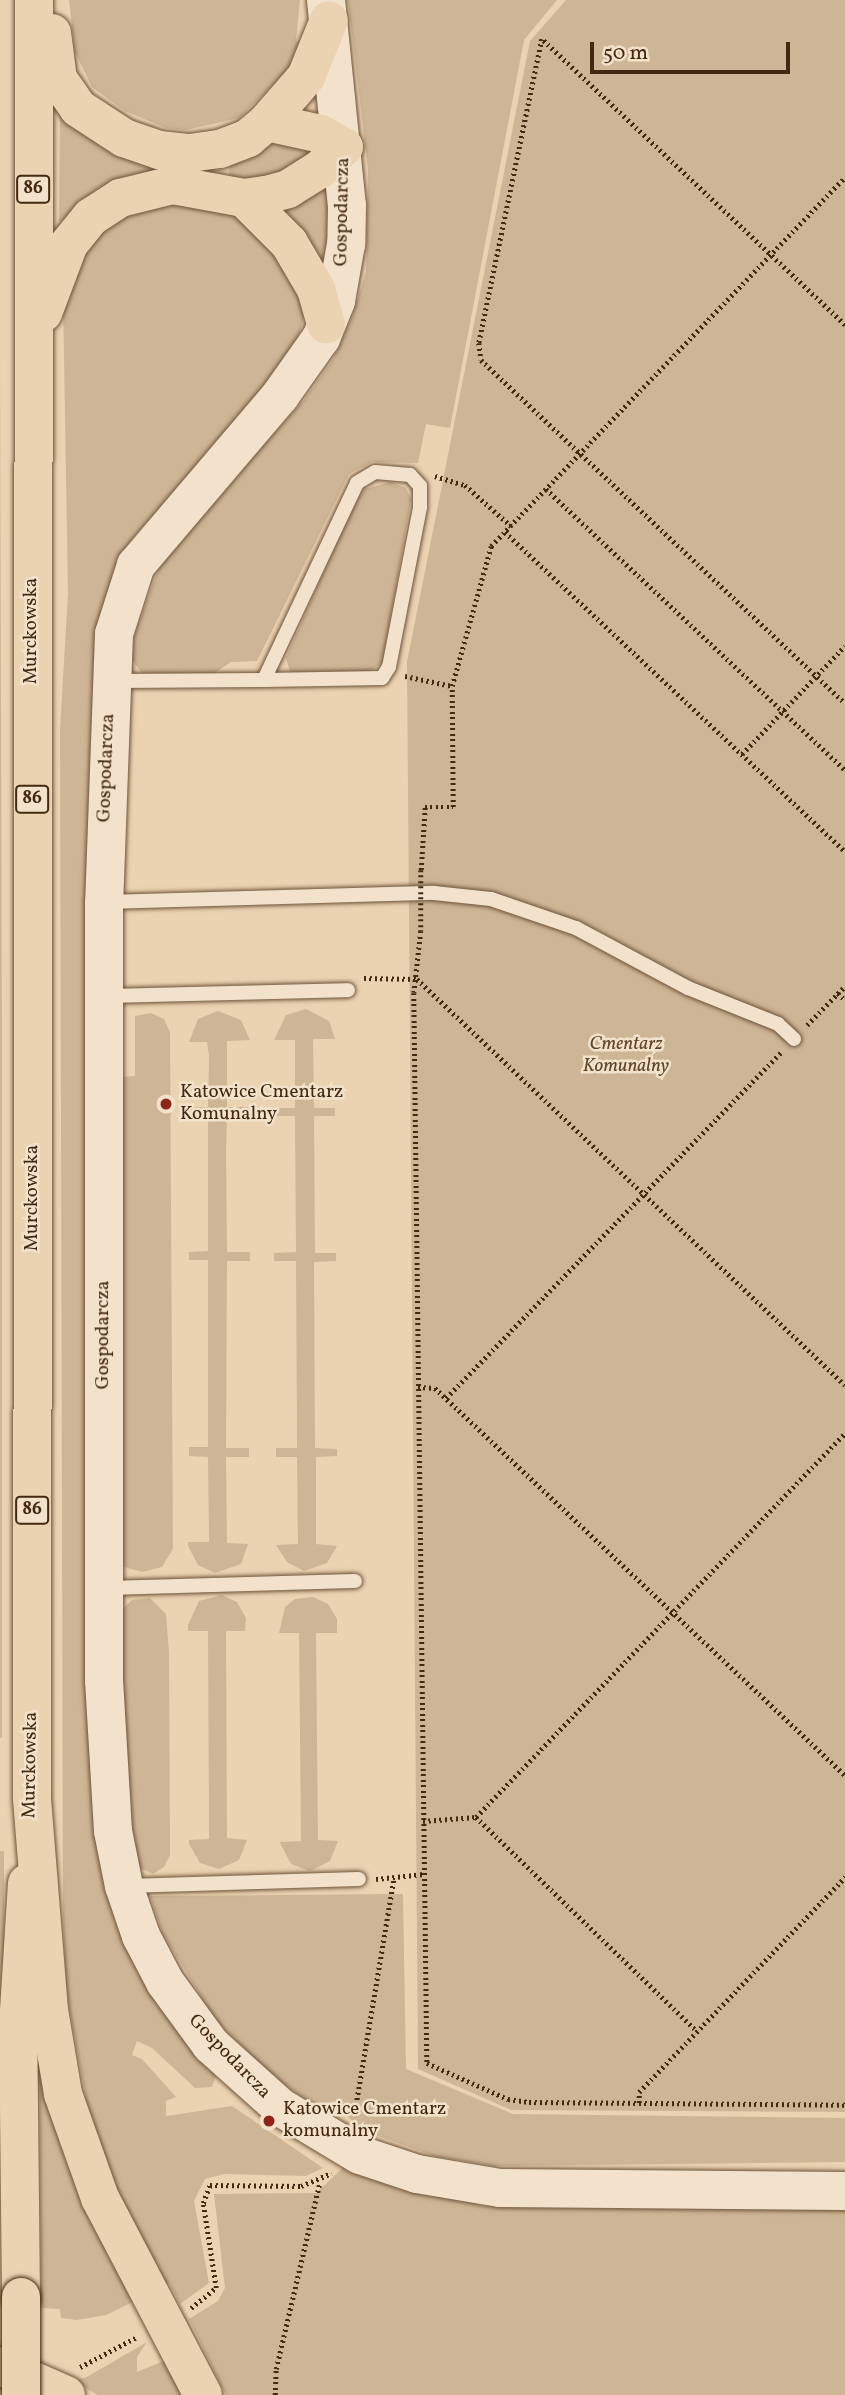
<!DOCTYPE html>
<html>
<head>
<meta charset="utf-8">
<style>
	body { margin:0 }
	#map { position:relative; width:845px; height:2395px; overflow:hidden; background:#ebd2b1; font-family:Vollkorn,serif }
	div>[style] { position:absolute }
	.green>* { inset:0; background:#ceb595; transform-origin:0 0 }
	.path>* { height:4.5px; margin-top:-2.25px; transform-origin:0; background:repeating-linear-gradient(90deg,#43290f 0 2px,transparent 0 5.5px) }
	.roads { filter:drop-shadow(0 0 2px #6d5338) drop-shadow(0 0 2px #6d5338) }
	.lane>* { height:14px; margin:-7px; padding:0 7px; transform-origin:7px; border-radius:7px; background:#f2e2cc }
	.secondary>* { height:38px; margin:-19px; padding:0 19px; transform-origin:19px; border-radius:19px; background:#f2e2cc }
	.primary>* { height:38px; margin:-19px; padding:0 19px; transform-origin:19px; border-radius:19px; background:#ebd2b1 }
	.highway>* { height:38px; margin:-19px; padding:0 19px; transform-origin:19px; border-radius:19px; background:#ebd2b1 }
	.path-bridge>* { height:4.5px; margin-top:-2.25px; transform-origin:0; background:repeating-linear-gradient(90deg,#43290f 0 2px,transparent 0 5.5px) }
	.bridges { filter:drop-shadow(0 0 2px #43290f) drop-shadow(0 0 2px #43290f) }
	.primary-bridge>* { height:38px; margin:-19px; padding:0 19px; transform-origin:19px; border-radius:19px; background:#ebd2b1 }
	.dots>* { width:19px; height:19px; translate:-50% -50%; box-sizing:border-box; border:4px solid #f2e2cc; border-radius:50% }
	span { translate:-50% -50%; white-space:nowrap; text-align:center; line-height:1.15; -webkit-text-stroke:5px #f2e2cc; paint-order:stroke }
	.shield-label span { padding:2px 5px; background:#f2e2cc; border:2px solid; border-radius:5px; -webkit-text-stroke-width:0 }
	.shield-label { font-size:18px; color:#43290f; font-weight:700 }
	.street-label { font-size:19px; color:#43290f }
	.park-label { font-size:19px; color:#5f452a; font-style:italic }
	.poi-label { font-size:19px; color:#43290f }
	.left { translate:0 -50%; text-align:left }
	.scale { position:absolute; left:590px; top:42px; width:200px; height:32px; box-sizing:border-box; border:4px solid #43290f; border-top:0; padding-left:9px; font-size:21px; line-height:24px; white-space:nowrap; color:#43290f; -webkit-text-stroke:5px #f2e2cc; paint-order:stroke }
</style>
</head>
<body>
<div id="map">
	<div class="green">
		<div style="clip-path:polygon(69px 0,300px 0,296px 41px,303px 44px,286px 72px,239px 118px,186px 130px,166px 128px,125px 111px,92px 87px,75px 52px)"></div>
		<div style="clip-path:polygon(348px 0,557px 0,524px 40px,450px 428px,426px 424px,418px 463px,372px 462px,349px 474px,257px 661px,231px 662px,213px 674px,142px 673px,131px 659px,135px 634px,158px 570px,171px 548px,305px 399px,334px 358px,353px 315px,366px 272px,368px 169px)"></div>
		<div style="clip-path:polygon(566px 0,845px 0,845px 2112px,511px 2110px,418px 2069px,407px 662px,530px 41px)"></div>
		<div style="clip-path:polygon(60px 112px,161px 167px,59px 222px)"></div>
		<div style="clip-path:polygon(272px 140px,317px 147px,282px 175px,235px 179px,229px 174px,230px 161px)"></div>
		<div style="clip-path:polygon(325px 183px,332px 211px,324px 265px,273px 207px)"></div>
		<div style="clip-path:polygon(151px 199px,229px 209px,286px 261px,304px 315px,297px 345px,285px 366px,135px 536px,94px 1769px,217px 2073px,212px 2087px,195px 2088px,152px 2048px,137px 2041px,132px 2055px,142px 2059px,176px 2097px,166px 2101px,166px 2116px,232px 2106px,323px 2168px,306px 2176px,224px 2174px,205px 2179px,194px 2201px,209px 2283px,180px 2304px,169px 2283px,164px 2285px,113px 2183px,87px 2105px,66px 1988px,63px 1914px,60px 729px,68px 594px,63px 298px,72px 272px,101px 232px)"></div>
		<div style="clip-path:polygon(0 350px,2px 1049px,2px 1738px,0 1738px)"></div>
		<div style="clip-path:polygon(391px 482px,406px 488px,411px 499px,383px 662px,370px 671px,290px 672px,286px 658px,352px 507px,364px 489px)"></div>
		<div style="clip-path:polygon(306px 1009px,329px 1021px,335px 1039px,313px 1039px,314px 1108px,335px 1108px,335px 1116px,314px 1116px,315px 1253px,336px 1253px,336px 1261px,314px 1262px,315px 1448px,337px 1449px,337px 1456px,316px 1457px,316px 1544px,337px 1546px,327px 1563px,304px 1571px,287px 1562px,276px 1545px,298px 1544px,297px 1457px,276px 1457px,276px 1448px,297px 1448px,296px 1261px,274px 1261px,274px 1253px,296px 1252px,295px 1116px,274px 1116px,274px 1108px,295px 1108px,295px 1040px,274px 1040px,286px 1015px)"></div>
		<div style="clip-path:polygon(218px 1011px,241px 1020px,250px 1040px,227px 1041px,227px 1107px,249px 1107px,249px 1116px,227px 1116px,226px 1149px,227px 1252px,250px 1252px,250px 1261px,227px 1261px,226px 1448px,249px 1448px,249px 1457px,226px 1457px,227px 1543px,248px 1544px,241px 1564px,215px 1573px,198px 1565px,188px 1546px,188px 1542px,209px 1542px,208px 1457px,189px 1456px,189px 1447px,208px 1447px,208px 1260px,189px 1260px,189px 1252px,208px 1251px,208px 1116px,191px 1115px,191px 1107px,208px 1107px,209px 1055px,207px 1042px,189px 1042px,198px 1019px)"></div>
		<div style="clip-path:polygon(151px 1013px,164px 1019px,170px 1032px,173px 1549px,162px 1567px,142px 1572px,121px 1566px,117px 1077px,135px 1076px,135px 1016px)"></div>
		<div style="clip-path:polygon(222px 1595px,237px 1602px,246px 1618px,245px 1631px,226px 1631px,227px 1838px,247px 1840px,239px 1860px,219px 1869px,200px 1863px,189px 1844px,189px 1840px,209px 1839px,208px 1631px,188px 1631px,188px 1625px,199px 1601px)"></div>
		<div style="clip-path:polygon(313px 1597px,328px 1604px,337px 1619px,337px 1633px,316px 1633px,318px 1840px,338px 1841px,330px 1861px,310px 1871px,291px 1864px,281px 1845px,280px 1842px,301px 1841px,299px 1633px,279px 1633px,285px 1607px,295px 1599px)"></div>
		<div style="clip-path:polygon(150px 1598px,166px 1614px,169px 1652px,170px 1855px,164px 1867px,153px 1874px,134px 1865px,119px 1612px,132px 1600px)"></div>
		<div style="left:0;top:1851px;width:4px;height:167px"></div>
		<div style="clip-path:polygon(403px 1894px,406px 2069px,513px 2114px,845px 2118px,845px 2162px,495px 2166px,434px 2156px,364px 2131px,346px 2115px,335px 2118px,270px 2075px,215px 2019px,163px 1934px,150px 1896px)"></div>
		<div style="clip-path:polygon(40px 2063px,133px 2302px,106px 2315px,77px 2320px,61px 2318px,60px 2309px,41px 2308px)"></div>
		<div style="clip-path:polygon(347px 2164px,483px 2206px,845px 2208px,845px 2395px,226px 2395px,189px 2319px,218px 2301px,225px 2288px,214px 2194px,316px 2193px)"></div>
		<div style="clip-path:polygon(147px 2342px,137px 2357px,137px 2372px,166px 2360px,185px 2395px,98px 2395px,71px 2380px,85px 2378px)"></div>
	</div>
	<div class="path">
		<div style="left:845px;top:325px;width:417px;rotate:-136.7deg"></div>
		<div style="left:542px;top:39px;width:310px;rotate:101.7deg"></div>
		<div style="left:479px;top:343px;width:17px;rotate:83deg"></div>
		<div style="left:481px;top:360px;width:500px;rotate:43.3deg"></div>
		<div style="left:435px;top:476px;width:31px;rotate:17deg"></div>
		<div style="left:465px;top:485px;width:62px;rotate:41.7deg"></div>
		<div style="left:546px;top:489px;width:410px;rotate:43.2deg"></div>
		<div style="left:505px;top:532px;width:466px;rotate:43.2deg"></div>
		<div style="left:405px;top:676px;width:48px;rotate:12deg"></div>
		<div style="left:742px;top:754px;width:149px;rotate:-46.4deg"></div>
		<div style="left:421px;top:870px;width:63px;rotate:-86.4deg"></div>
		<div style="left:425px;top:807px;width:28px"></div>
		<div style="left:453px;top:807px;width:121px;rotate:-90.5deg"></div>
		<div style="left:452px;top:686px;width:145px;rotate:-74.4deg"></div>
		<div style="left:491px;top:546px;width:511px;rotate:-46.19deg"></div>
		<div style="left:421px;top:931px;width:62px;rotate:96.4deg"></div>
		<div style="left:414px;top:993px;width:1070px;rotate:89.3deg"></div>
		<div style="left:427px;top:2063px;width:89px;rotate:24deg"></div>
		<div style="left:508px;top:2099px;width:21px;rotate:8deg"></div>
		<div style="left:529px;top:2102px;width:316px;rotate:0.5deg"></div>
		<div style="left:364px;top:978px;width:53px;rotate:1.1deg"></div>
		<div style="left:417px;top:979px;width:590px;rotate:43.49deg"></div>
		<div style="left:838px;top:993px;width:10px;rotate:45deg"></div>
		<div style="left:807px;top:1025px;width:54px;rotate:-45.7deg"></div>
		<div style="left:418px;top:1387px;width:17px;rotate:3deg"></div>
		<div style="left:435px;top:1388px;width:564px;rotate:43.35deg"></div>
		<div style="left:446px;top:1398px;width:482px;rotate:-45.9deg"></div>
		<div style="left:476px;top:1817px;width:308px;rotate:44.1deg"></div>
		<div style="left:423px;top:1821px;width:53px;rotate:-4.3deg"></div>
		<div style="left:476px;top:1817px;width:533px;rotate:-46.14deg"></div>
		<div style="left:376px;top:1879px;width:48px;rotate:-5.9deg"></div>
		<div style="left:639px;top:2103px;width:11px;rotate:-90deg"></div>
		<div style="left:639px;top:2092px;width:298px;rotate:-46.2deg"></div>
		<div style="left:354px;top:2116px;width:241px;rotate:-80.5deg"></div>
		<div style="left:191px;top:2308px;width:32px;rotate:-39deg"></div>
		<div style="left:216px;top:2288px;width:86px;rotate:-98.7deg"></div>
		<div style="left:203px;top:2203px;width:19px;rotate:-69deg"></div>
		<div style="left:210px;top:2185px;width:91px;rotate:0.6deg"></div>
		<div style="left:301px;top:2186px;width:33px;rotate:-23deg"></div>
		<div style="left:80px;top:2367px;width:64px;rotate:-27.8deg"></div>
		<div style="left:275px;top:2395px;width:26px;rotate:-88deg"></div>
		<div style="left:276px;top:2369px;width:192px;rotate:-76.8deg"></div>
	</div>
	<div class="roads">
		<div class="lane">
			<div style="left:115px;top:681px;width:149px;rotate:-0.4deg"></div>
			<div style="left:264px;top:680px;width:118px;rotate:-1deg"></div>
			<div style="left:382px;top:678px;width:13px;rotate:-58deg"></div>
			<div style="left:389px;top:667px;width:163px;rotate:-79deg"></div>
			<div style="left:420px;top:507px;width:21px;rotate:-90deg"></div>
			<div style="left:420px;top:486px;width:15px;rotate:-132deg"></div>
			<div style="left:410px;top:475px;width:35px;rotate:-175deg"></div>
			<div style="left:375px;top:472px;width:21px;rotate:149deg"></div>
			<div style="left:357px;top:483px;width:218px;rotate:115.3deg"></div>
			<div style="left:106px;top:902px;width:328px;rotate:-1.6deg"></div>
			<div style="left:434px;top:893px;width:57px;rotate:6deg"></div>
			<div style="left:491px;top:899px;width:90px;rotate:18.8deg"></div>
			<div style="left:576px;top:928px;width:127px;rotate:28.2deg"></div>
			<div style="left:688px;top:988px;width:97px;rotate:21.8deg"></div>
			<div style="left:778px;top:1024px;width:22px;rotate:43deg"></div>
			<div style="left:105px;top:996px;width:243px;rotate:-1.4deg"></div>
			<div style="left:106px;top:1588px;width:249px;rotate:-1.6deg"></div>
			<div style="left:125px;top:1886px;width:234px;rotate:-1.7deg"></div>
		</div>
		<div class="secondary">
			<div style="left:326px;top:0;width:206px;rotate:84.2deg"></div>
			<div style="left:347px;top:205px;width:39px;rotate:91deg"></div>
			<div style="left:346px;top:244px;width:58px;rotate:100deg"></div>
			<div style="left:336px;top:301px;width:40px;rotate:112deg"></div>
			<div style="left:321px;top:338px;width:71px;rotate:125.3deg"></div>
			<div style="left:280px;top:396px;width:222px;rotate:130.4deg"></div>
			<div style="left:136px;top:565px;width:72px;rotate:107.7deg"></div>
			<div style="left:114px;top:634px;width:268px;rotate:92.1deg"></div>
			<div style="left:104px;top:902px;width:778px;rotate:90deg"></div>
			<div style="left:104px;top:1680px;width:151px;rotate:86.6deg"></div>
			<div style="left:113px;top:1831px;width:56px;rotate:78.7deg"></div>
			<div style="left:124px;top:1886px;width:53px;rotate:71.2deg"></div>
			<div style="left:141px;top:1936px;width:52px;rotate:62.4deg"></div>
			<div style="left:165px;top:1982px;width:78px;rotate:53.9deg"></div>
			<div style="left:211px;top:2045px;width:93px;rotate:41.9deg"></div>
			<div style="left:280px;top:2107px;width:93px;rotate:31deg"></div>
			<div style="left:360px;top:2155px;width:60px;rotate:18.4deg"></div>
			<div style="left:417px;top:2174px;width:84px;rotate:9.6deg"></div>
			<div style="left:500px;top:2188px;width:345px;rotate:0.5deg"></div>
		</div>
		<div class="primary">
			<div style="left:21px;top:2297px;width:271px;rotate:-90.6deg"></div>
			<div style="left:18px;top:2026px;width:143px;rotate:-86.4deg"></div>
		</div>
		<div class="highway">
			<div style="left:34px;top:0;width:1799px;rotate:90.06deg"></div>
			<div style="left:32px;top:1799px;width:212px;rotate:85.4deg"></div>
			<div style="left:49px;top:2010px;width:85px;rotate:80.5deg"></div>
			<div style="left:63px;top:2094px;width:110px;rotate:70.4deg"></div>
			<div style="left:100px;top:2198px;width:222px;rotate:62.4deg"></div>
			<div style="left:52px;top:33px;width:46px;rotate:82.6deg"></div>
			<div style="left:58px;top:79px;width:35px;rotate:55deg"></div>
			<div style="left:78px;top:108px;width:55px;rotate:33.1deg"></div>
			<div style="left:124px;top:138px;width:37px;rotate:19deg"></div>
			<div style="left:159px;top:150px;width:31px;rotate:6deg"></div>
			<div style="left:190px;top:153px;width:30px;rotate:-8deg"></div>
			<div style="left:220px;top:149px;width:30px;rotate:-21deg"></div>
			<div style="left:248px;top:138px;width:25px;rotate:-40deg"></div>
			<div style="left:267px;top:122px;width:60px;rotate:-49.1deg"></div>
			<div style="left:306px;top:77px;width:61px;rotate:-68deg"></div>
			<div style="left:244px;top:198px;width:64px;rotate:45deg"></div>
			<div style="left:289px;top:243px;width:53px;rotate:59.6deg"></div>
			<div style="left:316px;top:289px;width:37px;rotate:74deg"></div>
			<div style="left:43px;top:313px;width:74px;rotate:-69.4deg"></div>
			<div style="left:69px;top:244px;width:35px;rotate:-51deg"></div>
			<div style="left:91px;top:217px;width:35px;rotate:-33deg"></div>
			<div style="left:120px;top:198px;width:55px;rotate:-13.8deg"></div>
			<div style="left:173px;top:185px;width:72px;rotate:10.4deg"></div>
			<div style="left:244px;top:198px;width:22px;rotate:-8deg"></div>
			<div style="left:266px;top:195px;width:23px;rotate:-15deg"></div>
			<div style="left:288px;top:189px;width:36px;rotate:-32deg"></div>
			<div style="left:319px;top:170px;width:34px;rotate:-43deg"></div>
			<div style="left:344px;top:147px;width:26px;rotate:-151deg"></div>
			<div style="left:321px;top:134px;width:55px;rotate:-167.5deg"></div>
			<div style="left:0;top:2366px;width:72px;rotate:23.7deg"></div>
		</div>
	</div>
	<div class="path-bridge">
		<div style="left:421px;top:870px;width:61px;rotate:90deg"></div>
	</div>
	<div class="bridges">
		<div class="primary-bridge">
			<div style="left:21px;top:2297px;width:98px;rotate:90deg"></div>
		</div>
	</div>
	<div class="dots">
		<div style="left:166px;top:1104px;background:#8f2418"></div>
		<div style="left:269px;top:2121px;background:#8f2418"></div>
	</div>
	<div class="shield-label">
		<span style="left:33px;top:189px">86</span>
		<span style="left:32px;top:799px">86</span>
		<span style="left:32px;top:1510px">86</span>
	</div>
	<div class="street-label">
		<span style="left:343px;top:212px;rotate:-89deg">Gospodarcza</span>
		<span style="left:32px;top:631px;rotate:-90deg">Murckowska</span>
		<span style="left:107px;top:768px;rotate:-88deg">Gospodarcza</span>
		<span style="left:33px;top:1198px;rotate:-90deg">Murckowska</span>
		<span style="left:104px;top:1335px;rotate:-90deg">Gospodarcza</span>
		<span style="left:31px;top:1765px;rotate:-89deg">Murckowska</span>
		<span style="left:229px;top:2057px;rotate:46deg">Gospodarcza</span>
	</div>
	<div class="park-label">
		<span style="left:626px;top:1056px">Cmentarz<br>Komunalny</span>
	</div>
	<div class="poi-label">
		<span class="left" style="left:180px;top:1104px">Katowice Cmentarz<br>Komunalny</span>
		<span class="left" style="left:283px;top:2121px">Katowice Cmentarz<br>komunalny</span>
	</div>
	<div class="scale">50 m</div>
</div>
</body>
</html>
